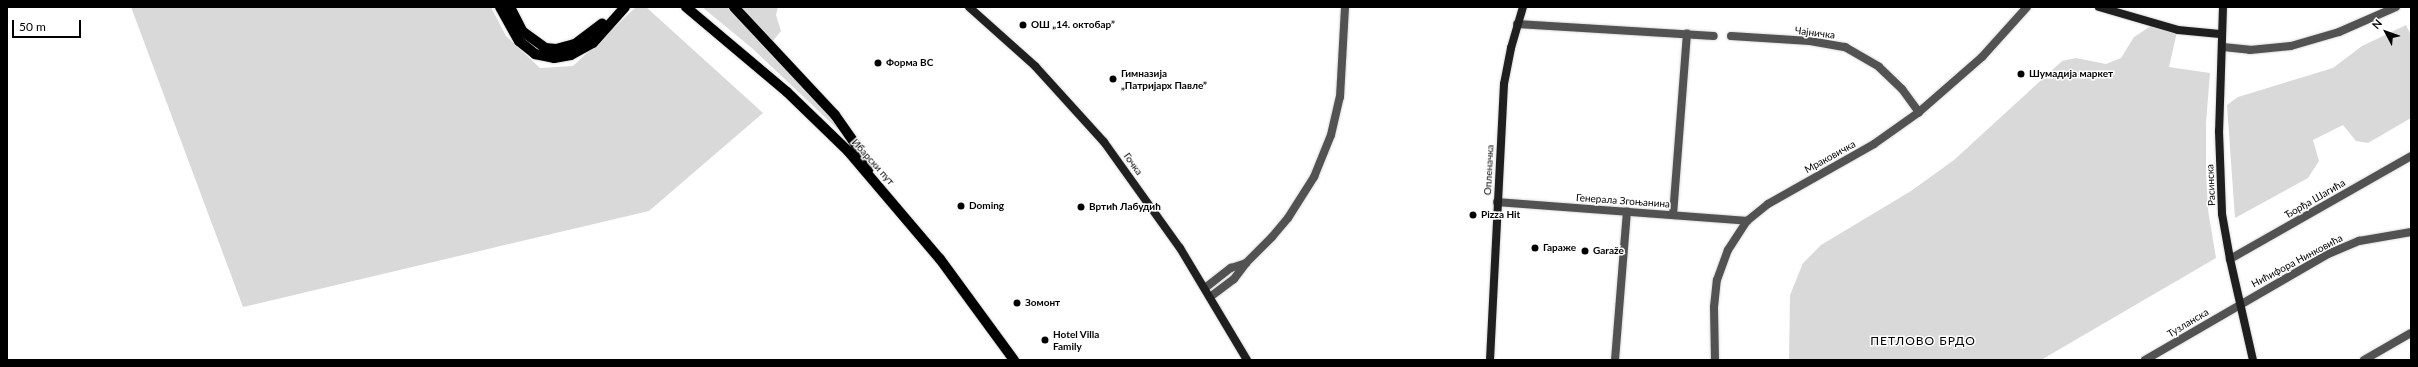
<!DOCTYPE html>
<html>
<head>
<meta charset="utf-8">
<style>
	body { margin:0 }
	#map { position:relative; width:2418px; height:367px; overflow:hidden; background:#fff; font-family:Lato,sans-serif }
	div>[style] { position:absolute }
	.green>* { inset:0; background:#d9d9d9 }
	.roads { filter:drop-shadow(0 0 1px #dbdbdb) drop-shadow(0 0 1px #dbdbdb) }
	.street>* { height:8px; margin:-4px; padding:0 4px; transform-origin:4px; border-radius:4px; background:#525252 }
	.secondary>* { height:8px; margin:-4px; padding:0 4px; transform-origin:4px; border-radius:4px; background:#1f1f1f }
	.primary>* { height:10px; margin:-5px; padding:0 5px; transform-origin:5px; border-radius:5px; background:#000 }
	.dots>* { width:11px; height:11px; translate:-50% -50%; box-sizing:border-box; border:2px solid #fff; border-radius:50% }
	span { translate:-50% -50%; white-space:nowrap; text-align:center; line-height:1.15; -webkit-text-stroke:3px #fff; paint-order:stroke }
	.poi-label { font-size:10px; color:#000; font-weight:700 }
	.left { translate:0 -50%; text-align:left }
	.street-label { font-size:10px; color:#000 }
	.quarter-label { font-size:12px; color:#000; letter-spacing:1px }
	.frame { position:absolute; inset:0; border:8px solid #000; pointer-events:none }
	.north { position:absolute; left:2366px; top:12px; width:40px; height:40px; -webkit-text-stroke:3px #fff; paint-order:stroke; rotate:311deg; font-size:11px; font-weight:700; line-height:16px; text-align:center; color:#000 }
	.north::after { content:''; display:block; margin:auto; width:14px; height:18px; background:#000; clip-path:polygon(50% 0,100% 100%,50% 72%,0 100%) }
	.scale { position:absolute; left:12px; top:20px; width:69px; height:18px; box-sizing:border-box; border:2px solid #000; border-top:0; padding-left:5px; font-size:12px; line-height:14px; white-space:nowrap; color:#000; -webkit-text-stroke:3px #fff; paint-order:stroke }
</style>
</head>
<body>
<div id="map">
	<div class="green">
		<div style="clip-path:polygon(131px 7px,491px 7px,506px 36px,540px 68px,573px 66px,636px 7px,646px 7px,763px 113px,649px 211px,243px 307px)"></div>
		<div style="clip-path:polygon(702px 7px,729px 7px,814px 96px,845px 136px,753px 49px)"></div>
		<div style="clip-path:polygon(737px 7px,778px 7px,776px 15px,781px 31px,772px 42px)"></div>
		<div style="clip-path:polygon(2154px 24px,2177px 32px,2169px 67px,2210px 73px,2206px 123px,2206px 171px,2208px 210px,2216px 258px,2041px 360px,1789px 360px,1790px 295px,1803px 263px,1821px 245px,1911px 191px,1954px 160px,2062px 61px,2076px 58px,2106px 64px,2121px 58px,2134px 37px)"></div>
		<div style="clip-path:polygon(2406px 25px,2411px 35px,2411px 118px,2368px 143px,2356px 141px,2343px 125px,2313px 140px,2319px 161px,2308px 178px,2235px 218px,2227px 105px,2238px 97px,2333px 68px,2362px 46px)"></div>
	</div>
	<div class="roads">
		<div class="street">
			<div style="left:1517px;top:24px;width:197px;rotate:3.5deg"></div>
			<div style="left:1731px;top:36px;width:79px;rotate:3.6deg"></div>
			<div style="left:1810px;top:41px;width:36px;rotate:10deg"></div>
			<div style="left:1845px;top:47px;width:39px;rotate:30deg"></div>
			<div style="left:1879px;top:67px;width:32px;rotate:44deg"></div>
			<div style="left:1902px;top:89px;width:29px;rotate:54deg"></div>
			<div style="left:2223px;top:47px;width:27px;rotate:6deg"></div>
			<div style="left:2250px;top:50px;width:41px;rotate:-5.6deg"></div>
			<div style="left:2291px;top:46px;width:50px;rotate:-16.3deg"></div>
			<div style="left:2339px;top:32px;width:62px;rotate:-23.7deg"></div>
			<div style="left:1497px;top:202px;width:251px;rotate:4.3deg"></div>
			<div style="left:1673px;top:215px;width:182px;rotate:-85.6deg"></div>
			<div style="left:2230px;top:259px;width:208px;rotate:-29.6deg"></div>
			<div style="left:1205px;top:288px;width:33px;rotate:-38deg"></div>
			<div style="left:1231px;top:268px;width:16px;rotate:-18deg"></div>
			<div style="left:1210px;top:297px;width:30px;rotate:-37deg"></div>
			<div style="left:1234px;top:279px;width:20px;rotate:-53deg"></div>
			<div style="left:1246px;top:263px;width:37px;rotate:-45deg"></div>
			<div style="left:1272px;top:237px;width:25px;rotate:-50deg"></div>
			<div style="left:1288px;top:218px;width:49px;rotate:-57.6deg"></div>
			<div style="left:1314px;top:177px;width:45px;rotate:-68deg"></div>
			<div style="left:1331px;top:135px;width:39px;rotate:-77deg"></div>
			<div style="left:1340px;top:97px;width:90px;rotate:-86.8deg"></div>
			<div style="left:1615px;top:360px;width:149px;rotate:-85.4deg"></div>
			<div style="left:1715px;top:360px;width:53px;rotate:-91.1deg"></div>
			<div style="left:1714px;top:307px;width:27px;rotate:-84deg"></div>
			<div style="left:1717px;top:280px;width:32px;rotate:-70deg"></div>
			<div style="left:1728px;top:250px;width:35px;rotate:-57deg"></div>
			<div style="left:1747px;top:221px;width:27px;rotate:-39deg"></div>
			<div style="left:1768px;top:204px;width:122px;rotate:-29.5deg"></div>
			<div style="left:1874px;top:144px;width:55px;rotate:-35.4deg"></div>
			<div style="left:1919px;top:112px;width:84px;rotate:-41.1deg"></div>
			<div style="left:1982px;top:57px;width:67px;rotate:-48deg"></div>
			<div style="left:2145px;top:360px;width:211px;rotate:-30.1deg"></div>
			<div style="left:2328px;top:254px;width:34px;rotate:-23deg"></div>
			<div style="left:2359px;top:241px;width:53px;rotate:-9.8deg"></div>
			<div style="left:2364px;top:360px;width:54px;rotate:-29.9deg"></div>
		</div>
		<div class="secondary">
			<div style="left:969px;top:7px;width:89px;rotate:41.8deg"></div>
			<div style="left:1035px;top:66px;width:103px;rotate:47.8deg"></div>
			<div style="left:1104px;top:142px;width:130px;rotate:54.4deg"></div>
			<div style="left:1180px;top:248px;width:131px;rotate:59.1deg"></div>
			<div style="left:2099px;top:7px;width:82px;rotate:16.2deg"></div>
			<div style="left:2178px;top:30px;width:42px;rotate:5.4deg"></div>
			<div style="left:2223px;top:7px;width:124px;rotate:91.8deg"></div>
			<div style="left:2219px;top:131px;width:83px;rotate:87.9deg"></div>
			<div style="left:2222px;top:214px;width:46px;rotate:79.9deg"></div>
			<div style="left:2230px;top:259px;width:104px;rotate:77.2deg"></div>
			<div style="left:1490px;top:360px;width:276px;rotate:-87.1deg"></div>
			<div style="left:1504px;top:84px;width:37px;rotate:-79deg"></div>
			<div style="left:1511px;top:48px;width:43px;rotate:-73.7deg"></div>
		</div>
		<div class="primary">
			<div style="left:500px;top:7px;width:39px;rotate:61deg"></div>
			<div style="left:519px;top:41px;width:21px;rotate:39deg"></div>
			<div style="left:535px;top:54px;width:19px;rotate:12deg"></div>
			<div style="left:554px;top:58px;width:17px;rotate:-10deg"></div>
			<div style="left:571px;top:55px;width:25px;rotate:-29deg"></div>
			<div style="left:593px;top:43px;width:48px;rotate:-48.4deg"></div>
			<div style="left:510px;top:7px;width:27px;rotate:63deg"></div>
			<div style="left:522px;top:31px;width:29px;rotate:36deg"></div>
			<div style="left:545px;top:48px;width:11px;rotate:5deg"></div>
			<div style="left:556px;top:49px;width:20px;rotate:-15deg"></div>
			<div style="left:575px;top:44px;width:34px;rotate:-37deg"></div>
			<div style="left:686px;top:7px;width:132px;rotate:40.1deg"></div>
			<div style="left:787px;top:92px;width:85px;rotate:44deg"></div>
			<div style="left:848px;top:151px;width:142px;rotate:49.6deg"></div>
			<div style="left:940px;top:259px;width:125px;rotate:53.8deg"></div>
			<div style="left:734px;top:7px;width:148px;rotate:46.9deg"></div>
			<div style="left:835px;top:115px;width:37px;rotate:55deg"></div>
			<div style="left:856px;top:145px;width:27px;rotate:62deg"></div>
		</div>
	</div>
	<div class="dots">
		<div style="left:1023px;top:25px;background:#000"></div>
		<div style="left:878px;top:63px;background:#000"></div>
		<div style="left:2021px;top:74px;background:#000"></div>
		<div style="left:1113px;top:79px;background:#000"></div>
		<div style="left:961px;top:206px;background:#000"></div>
		<div style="left:1081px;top:207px;background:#000"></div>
		<div style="left:1473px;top:215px;background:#000"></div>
		<div style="left:1535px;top:248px;background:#000"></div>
		<div style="left:1585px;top:251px;background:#000"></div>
		<div style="left:1017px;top:303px;background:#000"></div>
		<div style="left:1045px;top:340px;background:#000"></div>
	</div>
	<div class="poi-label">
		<span class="left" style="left:1031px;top:25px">ОШ „14. октобар”</span>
		<span class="left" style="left:886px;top:63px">Форма ВС</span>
		<span class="left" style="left:1121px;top:79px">Гимназија<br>„Патријарх Павле”</span>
		<span class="left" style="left:2029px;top:74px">Шумадија маркет</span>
		<span class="left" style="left:969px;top:206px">Doming</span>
		<span class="left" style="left:1089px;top:207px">Вртић Лабудић</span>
		<span class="left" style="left:1481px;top:215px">Pizza Hit</span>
		<span class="left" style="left:1543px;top:248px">Гараже</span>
		<span class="left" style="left:1593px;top:251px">Garaže</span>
		<span class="left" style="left:1025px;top:303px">Зомонт</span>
		<span class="left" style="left:1053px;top:340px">Hotel Villa<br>Family</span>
	</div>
	<div class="street-label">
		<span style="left:1815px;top:33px;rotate:7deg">Чајничка</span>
		<span style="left:1830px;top:157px;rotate:-29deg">Мраковичка</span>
		<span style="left:873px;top:162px;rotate:48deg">Ибарски пут</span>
		<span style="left:1133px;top:164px;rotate:54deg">Гочка</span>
		<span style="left:1489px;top:170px;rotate:-87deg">Опленачка</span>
		<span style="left:2211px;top:185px;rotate:-93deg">Расинска</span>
		<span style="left:2315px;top:199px;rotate:-30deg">Ђорђа Шагића</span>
		<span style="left:1623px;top:201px;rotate:4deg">Генерала Згоњанина</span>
		<span style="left:2297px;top:261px;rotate:-28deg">Нићифора Нинковића</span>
		<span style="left:2188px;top:323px;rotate:-31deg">Тузланска</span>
	</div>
	<div class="quarter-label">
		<span style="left:1923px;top:341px">ПЕТЛОВО БРДО</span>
	</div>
	<div class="frame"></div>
	<div class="north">N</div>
	<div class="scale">50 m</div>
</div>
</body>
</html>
